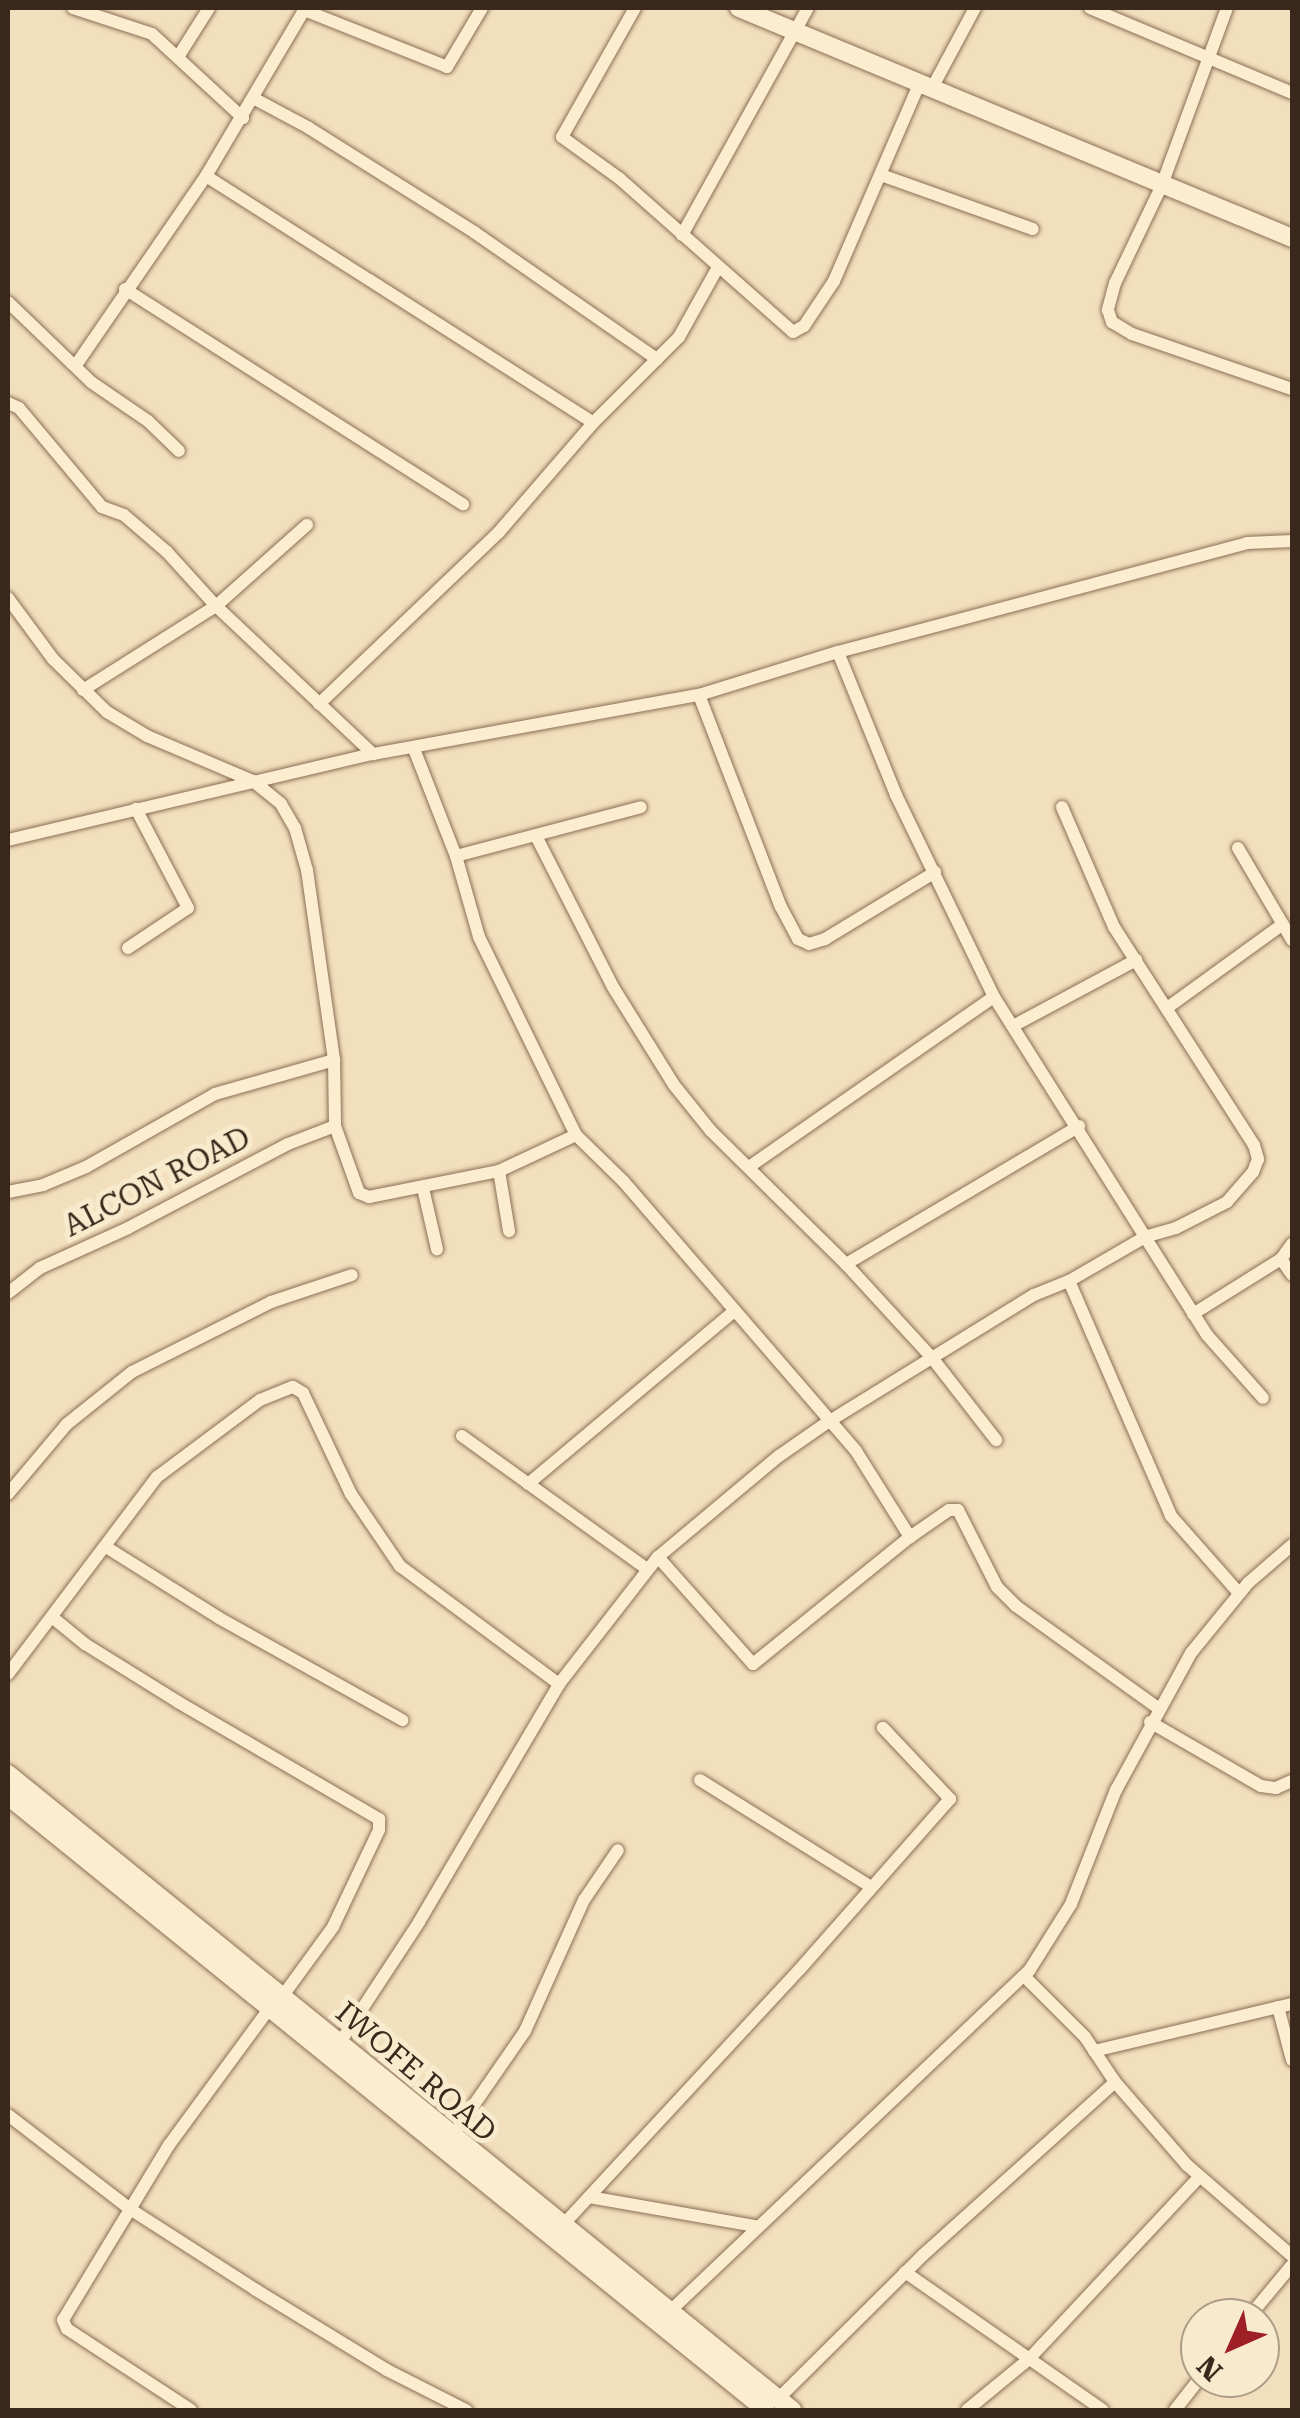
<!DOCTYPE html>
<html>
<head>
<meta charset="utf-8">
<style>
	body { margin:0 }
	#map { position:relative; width:1300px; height:2418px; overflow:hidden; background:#f2dfbd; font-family:"Roboto Serif",serif }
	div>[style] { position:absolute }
	.roads { filter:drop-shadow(0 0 2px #8b6f55) drop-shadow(0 0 2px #8b6f55) }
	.street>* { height:12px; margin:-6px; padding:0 6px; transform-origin:6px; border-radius:6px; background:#fcedd1 }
	.secondary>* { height:18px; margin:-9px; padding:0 9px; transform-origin:9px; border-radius:9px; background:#fcedd1 }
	span { translate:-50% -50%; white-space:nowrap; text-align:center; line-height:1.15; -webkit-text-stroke:10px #f8eacd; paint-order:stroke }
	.street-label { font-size:30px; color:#39281b }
	.frame { position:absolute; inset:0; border:10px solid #39281b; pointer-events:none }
	.north { position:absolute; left:1180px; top:2298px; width:100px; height:100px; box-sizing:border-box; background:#f8eacd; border:2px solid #ac9c86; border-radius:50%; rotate:225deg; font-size:28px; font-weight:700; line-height:40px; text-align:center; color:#39281b }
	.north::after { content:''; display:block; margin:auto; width:35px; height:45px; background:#9f1f26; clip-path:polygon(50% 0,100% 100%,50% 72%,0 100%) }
</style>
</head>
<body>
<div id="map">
	<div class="roads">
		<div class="street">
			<div style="left:73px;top:8px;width:83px;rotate:18.2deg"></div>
			<div style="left:152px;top:34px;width:124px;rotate:42.7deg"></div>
			<div style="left:635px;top:8px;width:148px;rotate:119.5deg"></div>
			<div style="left:562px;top:137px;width:72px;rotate:35.9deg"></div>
			<div style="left:620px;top:179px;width:231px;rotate:41.5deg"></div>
			<div style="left:793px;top:332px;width:13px;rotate:-29deg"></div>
			<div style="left:804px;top:326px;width:54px;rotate:-56.3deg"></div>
			<div style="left:834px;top:281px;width:214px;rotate:-66.6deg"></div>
			<div style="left:1090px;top:8px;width:219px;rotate:22.8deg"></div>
			<div style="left:1227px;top:8px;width:189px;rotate:110.2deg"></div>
			<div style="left:1162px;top:185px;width:109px;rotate:115.6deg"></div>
			<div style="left:1115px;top:283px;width:28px;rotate:105deg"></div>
			<div style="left:1108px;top:310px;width:13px;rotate:72deg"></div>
			<div style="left:1112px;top:322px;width:23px;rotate:31deg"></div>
			<div style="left:1132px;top:334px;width:169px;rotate:19deg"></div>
			<div style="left:178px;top:57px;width:58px;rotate:-57.7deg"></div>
			<div style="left:931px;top:90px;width:93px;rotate:-61.8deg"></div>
			<div style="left:255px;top:99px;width:61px;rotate:28.2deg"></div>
			<div style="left:309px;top:128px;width:195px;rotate:32.2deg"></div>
			<div style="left:474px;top:232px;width:223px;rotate:34.8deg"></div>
			<div style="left:881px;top:175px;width:161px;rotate:19.6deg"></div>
			<div style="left:206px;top:176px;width:459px;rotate:32.5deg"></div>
			<div style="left:682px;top:235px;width:260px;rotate:-61deg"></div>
			<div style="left:125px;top:289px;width:401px;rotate:32.5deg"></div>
			<div style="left:8px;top:302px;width:115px;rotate:43.9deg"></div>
			<div style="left:91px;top:382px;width:69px;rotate:34.4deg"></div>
			<div style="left:148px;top:421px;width:43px;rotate:44.1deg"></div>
			<div style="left:76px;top:365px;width:229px;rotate:-55.5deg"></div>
			<div style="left:206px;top:176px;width:193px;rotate:-59.4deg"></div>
			<div style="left:304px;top:10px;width:154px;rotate:21.7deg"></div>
			<div style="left:447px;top:67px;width:69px;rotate:-59.3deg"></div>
			<div style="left:8px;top:403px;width:12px;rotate:24deg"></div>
			<div style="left:19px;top:408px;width:129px;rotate:50deg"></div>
			<div style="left:102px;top:507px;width:23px;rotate:20deg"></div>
			<div style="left:124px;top:515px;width:57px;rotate:40.7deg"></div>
			<div style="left:167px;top:552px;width:73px;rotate:47.8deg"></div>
			<div style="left:216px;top:606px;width:216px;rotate:43.3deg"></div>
			<div style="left:8px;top:598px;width:76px;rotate:53.6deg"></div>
			<div style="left:53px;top:659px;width:76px;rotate:44.5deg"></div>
			<div style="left:107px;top:712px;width:47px;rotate:31deg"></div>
			<div style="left:147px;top:736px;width:115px;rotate:23deg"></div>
			<div style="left:253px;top:781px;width:36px;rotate:39deg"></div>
			<div style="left:281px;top:804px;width:28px;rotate:60deg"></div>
			<div style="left:295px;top:828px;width:44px;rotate:74.1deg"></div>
			<div style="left:307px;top:870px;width:192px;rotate:81.9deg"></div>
			<div style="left:334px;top:1060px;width:66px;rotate:89.1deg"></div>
			<div style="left:335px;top:1126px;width:71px;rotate:70.3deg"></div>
			<div style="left:359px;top:1193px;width:11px;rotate:22deg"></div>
			<div style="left:369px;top:1197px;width:133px;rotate:-11.3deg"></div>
			<div style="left:499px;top:1171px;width:85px;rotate:-25.1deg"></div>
			<div style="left:838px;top:652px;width:423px;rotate:-14.9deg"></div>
			<div style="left:1247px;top:543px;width:45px;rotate:-2.5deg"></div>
			<div style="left:83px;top:690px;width:157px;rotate:-32.3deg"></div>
			<div style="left:216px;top:606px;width:122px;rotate:-41.7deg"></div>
			<div style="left:699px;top:695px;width:227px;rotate:68.9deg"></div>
			<div style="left:781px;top:907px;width:36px;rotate:62deg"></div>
			<div style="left:798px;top:939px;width:12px;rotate:24deg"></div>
			<div style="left:809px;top:944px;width:17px;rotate:-17deg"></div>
			<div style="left:825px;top:939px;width:129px;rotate:-31.3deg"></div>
			<div style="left:319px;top:704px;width:249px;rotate:-43.7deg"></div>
			<div style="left:499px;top:532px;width:144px;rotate:-49.2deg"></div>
			<div style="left:593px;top:423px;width:122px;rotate:-45deg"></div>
			<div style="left:679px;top:337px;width:78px;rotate:-60.8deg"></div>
			<div style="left:414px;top:749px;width:115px;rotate:68.6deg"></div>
			<div style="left:456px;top:856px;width:84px;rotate:74.1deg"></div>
			<div style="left:479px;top:937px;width:220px;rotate:63.9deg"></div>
			<div style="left:576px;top:1135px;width:67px;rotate:44.4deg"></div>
			<div style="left:624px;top:1182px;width:355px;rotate:49.2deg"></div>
			<div style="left:856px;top:1451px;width:102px;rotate:57.9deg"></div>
			<div style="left:1062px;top:807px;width:131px;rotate:66.6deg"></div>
			<div style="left:1114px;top:927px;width:259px;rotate:57.3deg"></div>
			<div style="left:1254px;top:1145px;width:15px;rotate:74deg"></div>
			<div style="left:1258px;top:1159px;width:14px;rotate:111deg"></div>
			<div style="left:1253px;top:1172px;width:40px;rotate:131deg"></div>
			<div style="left:1227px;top:1202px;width:57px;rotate:153deg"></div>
			<div style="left:1176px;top:1228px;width:32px;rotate:164deg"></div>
			<div style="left:1145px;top:1237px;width:116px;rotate:57.7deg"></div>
			<div style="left:1207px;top:1335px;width:84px;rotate:48.4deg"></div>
			<div style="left:536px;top:836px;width:169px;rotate:63deg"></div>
			<div style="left:613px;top:987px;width:115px;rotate:58.1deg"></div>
			<div style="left:674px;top:1085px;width:59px;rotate:51.2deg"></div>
			<div style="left:711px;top:1131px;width:190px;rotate:44.6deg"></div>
			<div style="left:846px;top:1264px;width:129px;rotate:47.5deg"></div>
			<div style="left:933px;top:1359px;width:103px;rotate:52.1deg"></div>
			<div style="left:8px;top:840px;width:375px;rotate:-13.3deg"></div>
			<div style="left:373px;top:754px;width:331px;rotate:-10.3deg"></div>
			<div style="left:699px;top:695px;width:145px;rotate:-17.2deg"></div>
			<div style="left:838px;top:652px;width:154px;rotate:67.9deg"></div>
			<div style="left:896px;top:795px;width:225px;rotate:64.1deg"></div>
			<div style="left:994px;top:997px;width:284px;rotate:57.8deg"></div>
			<div style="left:1145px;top:1237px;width:88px;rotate:149.9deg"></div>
			<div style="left:1069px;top:1281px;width:256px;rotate:66.5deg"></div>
			<div style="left:1171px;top:1516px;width:103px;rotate:48.6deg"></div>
			<div style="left:1238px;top:848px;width:107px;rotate:59.6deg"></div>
			<div style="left:456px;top:856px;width:191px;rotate:-14.8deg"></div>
			<div style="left:128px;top:948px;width:72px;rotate:-33.7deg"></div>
			<div style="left:188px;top:908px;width:112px;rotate:-117.7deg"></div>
			<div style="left:1167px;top:1008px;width:143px;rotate:-35.9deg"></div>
			<div style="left:1013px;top:1026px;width:140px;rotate:-28.2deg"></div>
			<div style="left:749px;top:1167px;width:298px;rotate:-34.8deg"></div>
			<div style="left:499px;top:1171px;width:61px;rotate:80.5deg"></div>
			<div style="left:423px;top:1188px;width:63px;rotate:77.1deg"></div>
			<div style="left:8px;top:1192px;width:36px;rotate:-11deg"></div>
			<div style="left:43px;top:1185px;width:47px;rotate:-22.7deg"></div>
			<div style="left:86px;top:1167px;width:148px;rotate:-29.5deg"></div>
			<div style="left:215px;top:1094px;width:124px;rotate:-15.9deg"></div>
			<div style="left:1281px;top:1259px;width:19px;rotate:55deg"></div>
			<div style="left:846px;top:1264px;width:271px;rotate:-30.6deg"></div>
			<div style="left:8px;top:1293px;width:41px;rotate:-38deg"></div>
			<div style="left:40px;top:1268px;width:97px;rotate:-24.4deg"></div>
			<div style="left:128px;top:1228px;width:181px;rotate:-27.7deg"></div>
			<div style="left:288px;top:1144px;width:50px;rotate:-21deg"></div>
			<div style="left:1193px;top:1314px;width:104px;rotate:-32deg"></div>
			<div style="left:1281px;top:1259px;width:19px;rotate:-54deg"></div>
			<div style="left:462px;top:1436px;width:228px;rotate:35.7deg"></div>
			<div style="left:528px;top:1484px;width:269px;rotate:-40deg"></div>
			<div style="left:8px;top:1494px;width:92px;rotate:-49.9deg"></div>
			<div style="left:67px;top:1424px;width:83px;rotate:-38.7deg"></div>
			<div style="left:132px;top:1372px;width:156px;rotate:-26.7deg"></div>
			<div style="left:271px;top:1302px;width:85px;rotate:-18.4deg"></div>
			<div style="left:106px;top:1547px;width:133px;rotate:32.1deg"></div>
			<div style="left:219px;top:1618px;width:210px;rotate:29.1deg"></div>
			<div style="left:658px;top:1557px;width:143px;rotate:48.4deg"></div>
			<div style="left:753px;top:1664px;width:202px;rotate:-39deg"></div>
			<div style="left:910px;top:1537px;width:47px;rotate:-34.7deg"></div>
			<div style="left:949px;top:1510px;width:9px"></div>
			<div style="left:958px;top:1510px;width:86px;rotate:63.1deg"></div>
			<div style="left:997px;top:1587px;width:27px;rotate:45deg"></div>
			<div style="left:1016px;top:1606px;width:175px;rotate:35.7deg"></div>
			<div style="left:52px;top:1617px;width:43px;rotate:39.3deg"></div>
			<div style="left:85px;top:1644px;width:110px;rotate:31.9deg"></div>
			<div style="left:178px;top:1702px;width:233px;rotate:30.2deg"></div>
			<div style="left:379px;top:1819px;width:11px;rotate:90deg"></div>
			<div style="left:379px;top:1830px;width:107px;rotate:115.4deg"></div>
			<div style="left:333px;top:1927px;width:87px;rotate:126.1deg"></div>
			<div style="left:8px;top:1674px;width:247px;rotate:-52.9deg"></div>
			<div style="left:157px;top:1477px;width:129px;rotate:-36.8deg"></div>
			<div style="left:260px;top:1400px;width:35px;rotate:-22deg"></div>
			<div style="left:293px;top:1387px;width:12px;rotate:31deg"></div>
			<div style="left:303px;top:1393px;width:112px;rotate:64.6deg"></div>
			<div style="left:351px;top:1494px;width:87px;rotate:55.8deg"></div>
			<div style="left:400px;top:1566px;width:198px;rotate:36.6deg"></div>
			<div style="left:1150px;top:1722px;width:128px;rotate:30deg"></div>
			<div style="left:1261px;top:1786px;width:15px;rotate:8deg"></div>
			<div style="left:1276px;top:1788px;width:17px;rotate:-24deg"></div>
			<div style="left:700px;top:1780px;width:202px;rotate:32deg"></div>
			<div style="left:1024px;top:1976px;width:86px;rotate:45deg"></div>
			<div style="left:1085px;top:2037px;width:54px;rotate:56.3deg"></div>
			<div style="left:1115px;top:2082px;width:110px;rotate:49.1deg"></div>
			<div style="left:1187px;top:2165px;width:139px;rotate:40.9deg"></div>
			<div style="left:1278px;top:2007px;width:55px;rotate:75.2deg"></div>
			<div style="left:339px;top:2044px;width:146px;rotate:-56.7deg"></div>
			<div style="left:419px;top:1922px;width:276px;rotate:-59.5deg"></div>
			<div style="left:559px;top:1684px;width:161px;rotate:-52.1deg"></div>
			<div style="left:658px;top:1557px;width:158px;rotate:-39.9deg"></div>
			<div style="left:779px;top:1456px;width:60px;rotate:-34.8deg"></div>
			<div style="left:828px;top:1422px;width:242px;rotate:-31.7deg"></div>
			<div style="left:1034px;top:1295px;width:38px;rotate:-22deg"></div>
			<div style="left:1094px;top:2051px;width:204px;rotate:-13.4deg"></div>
			<div style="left:8px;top:2115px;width:154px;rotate:37.6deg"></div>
			<div style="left:130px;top:2209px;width:150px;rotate:32.7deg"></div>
			<div style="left:256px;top:2290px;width:153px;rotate:31.4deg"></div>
			<div style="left:387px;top:2370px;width:89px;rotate:26.9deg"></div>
			<div style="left:451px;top:2138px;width:130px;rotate:-55.3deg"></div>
			<div style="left:525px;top:2031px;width:144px;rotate:-65.8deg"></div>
			<div style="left:584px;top:1900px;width:60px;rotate:-55.8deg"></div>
			<div style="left:589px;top:2197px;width:169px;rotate:9.9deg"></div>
			<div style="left:561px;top:2227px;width:352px;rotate:-47.2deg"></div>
			<div style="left:800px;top:1969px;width:227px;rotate:-48.6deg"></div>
			<div style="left:950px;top:1799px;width:98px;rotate:-133.3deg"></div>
			<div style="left:905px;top:2272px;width:241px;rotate:34.9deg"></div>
			<div style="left:667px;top:2314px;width:499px;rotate:-43.5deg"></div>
			<div style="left:1029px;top:1971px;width:79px;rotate:-57.9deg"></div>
			<div style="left:1071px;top:1904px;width:123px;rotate:-68.5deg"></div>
			<div style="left:1116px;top:1790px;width:156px;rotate:-61.3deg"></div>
			<div style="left:1191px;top:1653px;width:90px;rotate:-50.8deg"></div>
			<div style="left:1248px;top:1583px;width:58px;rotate:-40.8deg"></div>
			<div style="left:1248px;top:2318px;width:69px;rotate:-50.3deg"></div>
			<div style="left:777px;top:2400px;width:206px;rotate:-44.8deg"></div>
			<div style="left:923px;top:2255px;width:258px;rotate:-42deg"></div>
			<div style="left:191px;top:2410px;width:148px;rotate:-146.8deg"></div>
			<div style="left:67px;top:2329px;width:10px;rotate:-114deg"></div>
			<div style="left:63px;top:2320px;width:205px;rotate:-58.8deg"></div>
			<div style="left:169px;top:2145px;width:167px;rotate:-53.7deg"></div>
			<div style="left:967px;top:2410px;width:80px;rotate:-39.4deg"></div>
			<div style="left:1029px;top:2359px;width:250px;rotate:-46.9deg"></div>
			<div style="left:1175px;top:2410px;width:41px;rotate:-52deg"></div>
		</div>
		<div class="secondary">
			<div style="left:739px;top:8px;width:599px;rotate:22.58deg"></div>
			<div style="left:8px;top:1774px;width:1010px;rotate:39.05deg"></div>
			<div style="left:8px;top:1796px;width:975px;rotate:39.01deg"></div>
		</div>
	</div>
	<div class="street-label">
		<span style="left:157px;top:1182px;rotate:-27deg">ALCON ROAD</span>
		<span style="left:416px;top:2072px;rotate:40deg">IWOFE ROAD</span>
	</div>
	<div class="frame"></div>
	<div class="north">N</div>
</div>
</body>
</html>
